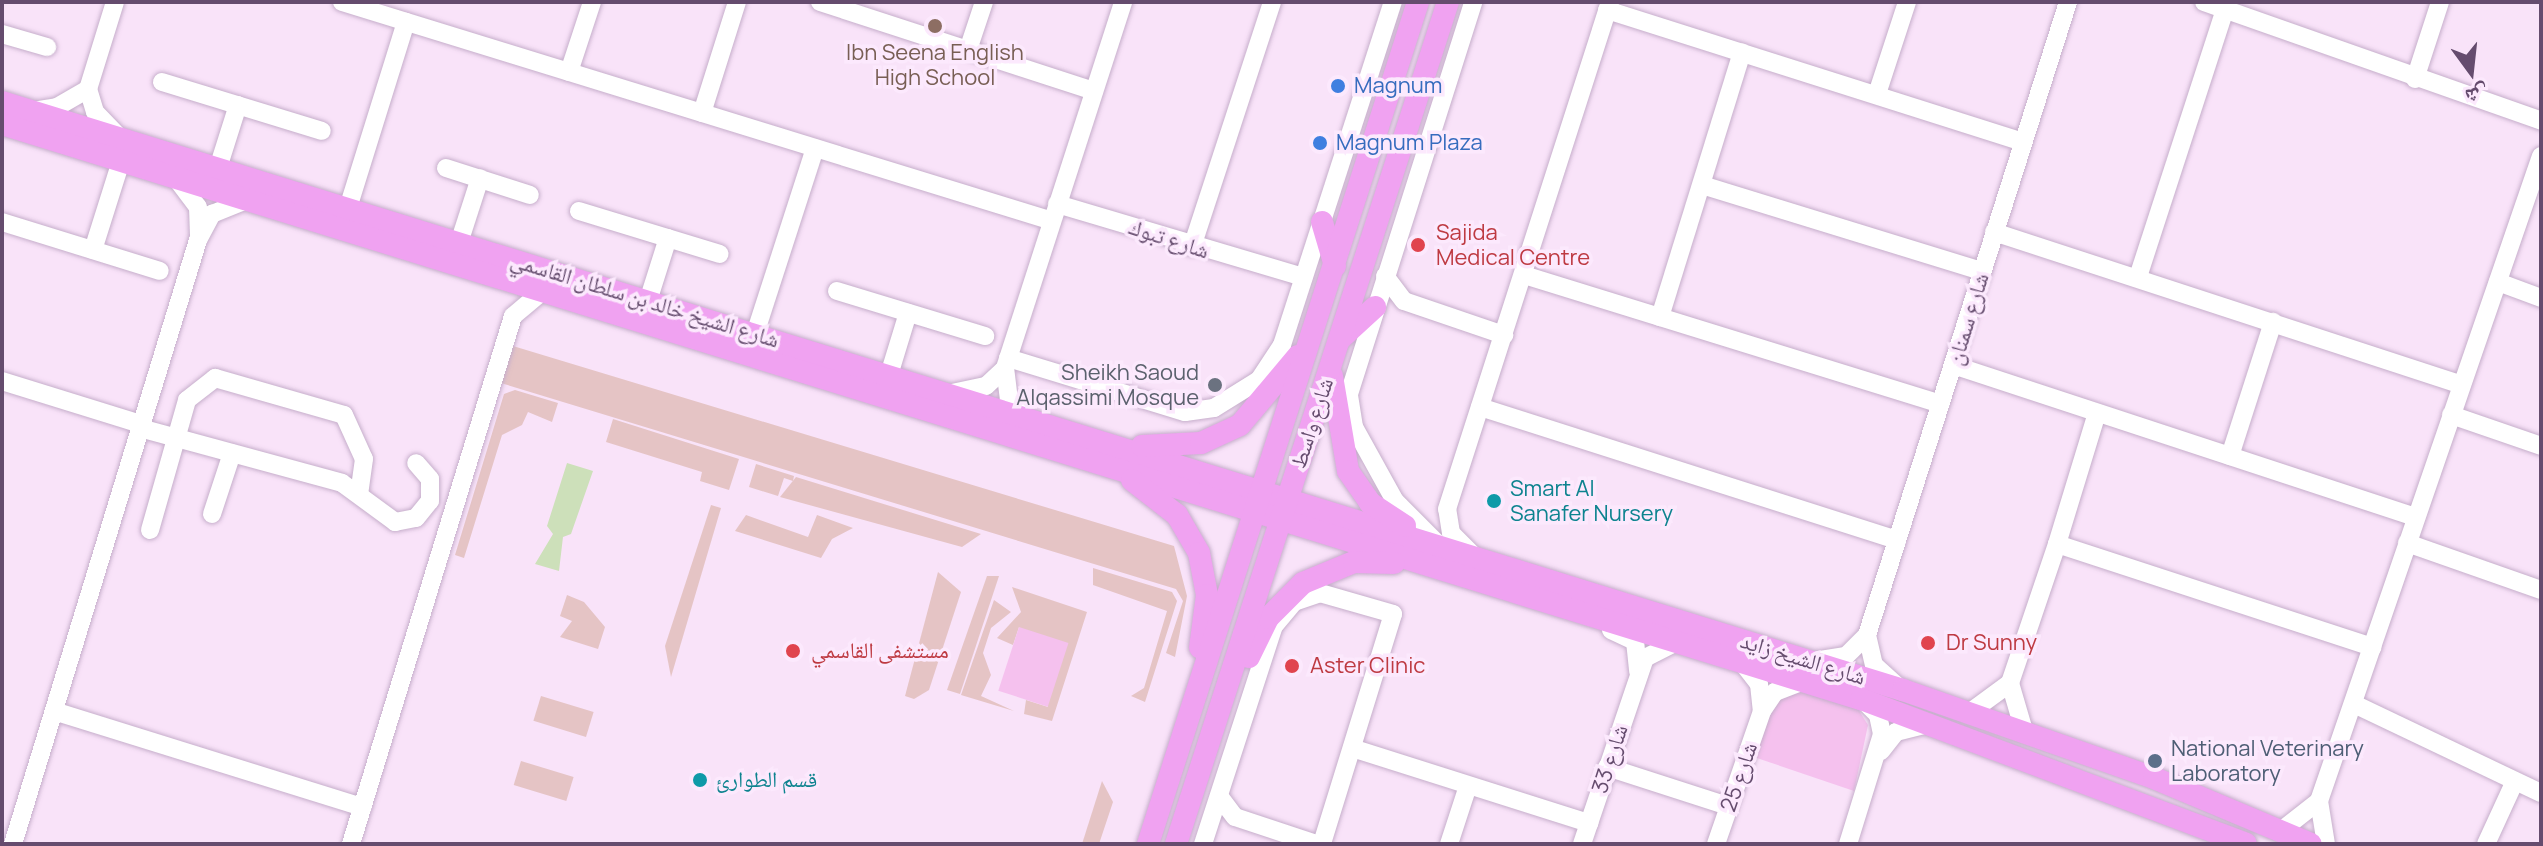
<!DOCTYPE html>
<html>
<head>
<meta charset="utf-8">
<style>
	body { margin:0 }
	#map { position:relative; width:2543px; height:846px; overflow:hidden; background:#f9e3f9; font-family:Manrope,"Noto Naskh Arabic",sans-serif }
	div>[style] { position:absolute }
	.green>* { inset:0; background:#e5c4c5; transform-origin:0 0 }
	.sand>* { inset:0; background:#f5c1ee; transform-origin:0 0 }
	.water>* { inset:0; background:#cde0ba }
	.roads { filter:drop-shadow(0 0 2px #c6aecb) drop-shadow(0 0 2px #c6aecb) }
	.minor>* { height:18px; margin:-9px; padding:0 9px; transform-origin:9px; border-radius:9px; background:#fff }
	.major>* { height:22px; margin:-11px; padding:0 11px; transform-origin:11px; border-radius:11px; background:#f0a2f1 }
	.dots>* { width:22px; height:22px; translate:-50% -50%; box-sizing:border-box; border:4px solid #fce9fd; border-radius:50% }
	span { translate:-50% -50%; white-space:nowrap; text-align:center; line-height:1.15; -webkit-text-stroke:7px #fce9fd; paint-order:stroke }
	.education-label { font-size:22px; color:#785e54 }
	.shop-label { font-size:22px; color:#366cbe }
	.left { translate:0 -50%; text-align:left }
	.health-label { font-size:22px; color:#be3a42 }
	.street-label { font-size:22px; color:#654c6e }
	.worship-label { font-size:22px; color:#5b616d }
	.right { translate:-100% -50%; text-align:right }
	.culture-label { font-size:22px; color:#0d838f }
	.service-label { font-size:22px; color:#4e5e75 }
	.frame { position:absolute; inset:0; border:4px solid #654c6e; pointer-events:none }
	.north { position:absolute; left:2431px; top:32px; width:80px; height:80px; -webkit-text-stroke:6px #fce9fd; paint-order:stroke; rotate:165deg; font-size:22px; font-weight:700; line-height:32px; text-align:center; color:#654c6e }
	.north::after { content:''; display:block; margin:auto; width:28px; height:36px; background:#654c6e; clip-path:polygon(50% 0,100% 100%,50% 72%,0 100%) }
</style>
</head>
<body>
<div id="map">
	<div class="green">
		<div style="clip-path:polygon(513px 346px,1174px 546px,1187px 596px,1175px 657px,1166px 653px,1183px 601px,1176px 589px,501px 383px)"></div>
		<div style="clip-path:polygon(515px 390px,558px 403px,552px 422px,528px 412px,522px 425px,502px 435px,464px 558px,455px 555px,504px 394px)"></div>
		<div style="clip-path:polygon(613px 419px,739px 459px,729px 490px,700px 481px,702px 472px,606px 442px)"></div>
		<div style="clip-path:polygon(756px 464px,794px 476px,793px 481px,784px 478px,778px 496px,749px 487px)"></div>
		<div style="clip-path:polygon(796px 477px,981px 534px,962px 547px,780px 497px)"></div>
		<div style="clip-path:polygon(711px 505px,721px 508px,671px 677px,665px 646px)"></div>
		<div style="clip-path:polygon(746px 515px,808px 537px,817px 515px,853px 528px,832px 539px,821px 558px,735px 531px)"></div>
		<div style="clip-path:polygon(1093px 568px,1172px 592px,1177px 601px,1145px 702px,1131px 696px,1144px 688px,1167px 611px,1093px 585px)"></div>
		<div style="clip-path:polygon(938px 572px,961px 592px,929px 690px,914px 699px,905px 696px)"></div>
		<div style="clip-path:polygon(987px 576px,999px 576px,960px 694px,947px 690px)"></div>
		<div style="clip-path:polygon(1012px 587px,1087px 612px,1052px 721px,1024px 714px,1026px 700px,1048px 707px,1019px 627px,1013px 645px,997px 638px,1021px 612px)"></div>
		<div style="clip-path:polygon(567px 595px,584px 602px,605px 627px,598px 649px,560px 637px,572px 621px,560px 616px)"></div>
		<div style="clip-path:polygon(994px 600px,1011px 612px,991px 628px,983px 653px,991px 675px,981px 696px,1014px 711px,961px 695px)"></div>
		<div style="left:541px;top:696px;width:55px;height:26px;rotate:17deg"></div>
		<div style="left:521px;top:761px;width:55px;height:25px;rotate:17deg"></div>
		<div style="clip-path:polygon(1102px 781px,1113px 802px,1099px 844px,1082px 844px)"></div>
	</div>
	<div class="sand">
		<div style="left:1019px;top:627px;width:52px;height:67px;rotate:18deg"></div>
		<div style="clip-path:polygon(1803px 692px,1858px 709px,1868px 725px,1854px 791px,1754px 757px,1767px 715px,1781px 697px)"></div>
	</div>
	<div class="water">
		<div style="clip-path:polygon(567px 463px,593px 471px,571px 534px,563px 537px,559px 571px,535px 564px,553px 534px,547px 526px)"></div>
	</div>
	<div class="roads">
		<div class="minor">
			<div style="left:115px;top:2px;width:91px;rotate:107.2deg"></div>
			<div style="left:88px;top:89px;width:24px;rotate:73deg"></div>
			<div style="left:95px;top:112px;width:33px;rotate:46deg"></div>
			<div style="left:342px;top:2px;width:743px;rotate:17.14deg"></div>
			<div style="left:820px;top:2px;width:288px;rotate:18deg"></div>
			<div style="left:2204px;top:2px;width:357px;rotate:19.4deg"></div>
			<div style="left:1607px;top:10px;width:436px;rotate:17.6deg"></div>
			<div style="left:2px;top:34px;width:47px;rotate:16.1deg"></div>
			<div style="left:968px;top:50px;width:51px;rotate:-71.6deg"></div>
			<div style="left:569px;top:72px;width:74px;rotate:-71.8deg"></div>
			<div style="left:2415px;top:79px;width:81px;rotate:-72deg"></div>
			<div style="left:162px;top:82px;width:167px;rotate:17deg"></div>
			<div style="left:1877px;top:94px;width:97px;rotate:-71.9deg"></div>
			<div style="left:33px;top:111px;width:24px;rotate:-9deg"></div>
			<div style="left:57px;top:107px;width:36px;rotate:-30deg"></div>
			<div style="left:702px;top:113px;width:116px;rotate:-72.5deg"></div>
			<div style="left:218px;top:168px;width:66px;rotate:-72.4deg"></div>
			<div style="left:446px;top:168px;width:88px;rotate:17.8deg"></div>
			<div style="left:176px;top:178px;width:36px;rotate:53deg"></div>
			<div style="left:198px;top:207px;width:27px;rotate:88deg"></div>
			<div style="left:1702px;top:185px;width:293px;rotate:17.1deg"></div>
			<div style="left:1057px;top:204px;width:257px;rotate:16.5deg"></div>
			<div style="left:348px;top:208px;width:195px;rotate:-72.7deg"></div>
			<div style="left:579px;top:211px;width:147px;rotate:17deg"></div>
			<div style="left:2px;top:222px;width:165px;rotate:17.2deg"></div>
			<div style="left:1994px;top:232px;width:492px;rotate:18.1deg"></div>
			<div style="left:459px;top:243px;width:68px;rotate:-72.1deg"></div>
			<div style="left:1192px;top:247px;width:258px;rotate:-71.9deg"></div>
			<div style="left:93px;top:250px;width:93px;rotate:-72.5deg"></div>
			<div style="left:1524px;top:275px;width:436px;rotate:17.2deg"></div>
			<div style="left:1385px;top:276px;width:31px;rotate:53deg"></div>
			<div style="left:1404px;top:301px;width:106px;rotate:18.8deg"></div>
			<div style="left:2138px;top:277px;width:282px;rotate:-72deg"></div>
			<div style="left:2498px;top:282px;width:46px;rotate:20.4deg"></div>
			<div style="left:837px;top:291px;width:155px;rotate:16.9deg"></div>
			<div style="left:648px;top:301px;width:66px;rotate:-72.4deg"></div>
			<div style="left:1660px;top:317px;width:277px;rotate:-72.8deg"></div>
			<div style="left:755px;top:334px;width:195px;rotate:-72.1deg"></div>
			<div style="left:1008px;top:358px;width:185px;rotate:17deg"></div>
			<div style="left:1185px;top:412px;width:29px;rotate:-8deg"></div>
			<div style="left:1214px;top:408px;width:53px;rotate:-31.9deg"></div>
			<div style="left:1259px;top:380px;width:42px;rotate:-56.7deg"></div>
			<div style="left:1282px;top:345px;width:361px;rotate:-72.1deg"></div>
			<div style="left:1953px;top:365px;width:487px;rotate:18.2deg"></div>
			<div style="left:889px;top:375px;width:65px;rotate:-73deg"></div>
			<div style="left:2px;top:381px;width:145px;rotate:17.2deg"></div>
			<div style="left:952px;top:393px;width:35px;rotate:-12deg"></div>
			<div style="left:986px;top:386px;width:26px;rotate:-43deg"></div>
			<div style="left:1480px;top:407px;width:438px;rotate:17.7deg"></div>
			<div style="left:2097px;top:413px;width:137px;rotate:107deg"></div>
			<div style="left:2057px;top:544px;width:332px;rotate:18.1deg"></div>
			<div style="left:2451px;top:415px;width:95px;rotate:19deg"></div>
			<div style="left:1022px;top:416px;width:21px;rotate:-129deg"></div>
			<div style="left:1009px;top:400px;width:32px;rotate:-97deg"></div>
			<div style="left:1005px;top:368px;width:385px;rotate:-72.1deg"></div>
			<div style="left:140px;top:428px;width:209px;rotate:15.2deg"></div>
			<div style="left:342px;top:483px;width:66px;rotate:36.3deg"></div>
			<div style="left:395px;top:522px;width:21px;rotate:-11deg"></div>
			<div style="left:416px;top:518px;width:22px;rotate:-51deg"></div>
			<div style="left:430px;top:501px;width:22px;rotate:-90deg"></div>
			<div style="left:430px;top:479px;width:21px;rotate:-131deg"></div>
			<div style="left:2230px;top:456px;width:141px;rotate:-72.2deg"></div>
			<div style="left:212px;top:514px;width:64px;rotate:-71.8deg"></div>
			<div style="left:150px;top:530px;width:135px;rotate:-74.1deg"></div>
			<div style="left:187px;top:400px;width:36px;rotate:-38deg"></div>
			<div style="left:215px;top:378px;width:134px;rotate:16deg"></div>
			<div style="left:344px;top:415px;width:48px;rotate:65.6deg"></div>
			<div style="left:364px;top:459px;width:36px;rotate:98deg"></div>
			<div style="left:2407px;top:543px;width:142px;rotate:19.3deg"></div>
			<div style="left:1438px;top:544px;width:61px;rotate:-135deg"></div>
			<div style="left:1395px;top:501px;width:85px;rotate:-119deg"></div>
			<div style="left:1354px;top:427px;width:33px;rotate:-99deg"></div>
			<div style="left:1349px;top:394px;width:411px;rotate:-72.4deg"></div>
			<div style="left:1473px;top:555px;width:31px;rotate:-135deg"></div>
			<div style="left:1451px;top:533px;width:24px;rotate:-99deg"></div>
			<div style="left:1447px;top:509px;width:533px;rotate:-72.18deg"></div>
			<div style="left:1611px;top:630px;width:26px;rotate:25deg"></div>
			<div style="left:1635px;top:641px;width:31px;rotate:84deg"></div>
			<div style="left:1867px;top:635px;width:31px;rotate:77deg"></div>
			<div style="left:1874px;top:665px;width:30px;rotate:42deg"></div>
			<div style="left:1741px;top:661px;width:29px;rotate:52deg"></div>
			<div style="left:1759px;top:684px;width:27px;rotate:84deg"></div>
			<div style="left:1814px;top:661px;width:32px;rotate:-9deg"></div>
			<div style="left:1846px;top:656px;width:30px;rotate:-45deg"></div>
			<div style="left:1867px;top:635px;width:664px;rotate:-72.38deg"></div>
			<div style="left:2010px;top:683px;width:50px;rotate:73.7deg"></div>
			<div style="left:2354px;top:704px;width:207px;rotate:25.5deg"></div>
			<div style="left:54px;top:711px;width:323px;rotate:17.3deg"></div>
			<div style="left:1969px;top:713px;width:51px;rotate:-36.2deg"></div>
			<div style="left:2010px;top:683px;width:147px;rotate:-71.3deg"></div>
			<div style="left:1352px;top:748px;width:249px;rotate:17.6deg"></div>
			<div style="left:1881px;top:751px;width:24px;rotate:-52deg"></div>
			<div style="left:1896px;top:732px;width:33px;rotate:-14deg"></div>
			<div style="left:1607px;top:767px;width:127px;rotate:17.9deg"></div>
			<div style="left:1219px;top:796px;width:26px;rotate:53deg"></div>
			<div style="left:1235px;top:817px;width:85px;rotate:18.4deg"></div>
			<div style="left:2319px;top:801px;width:44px;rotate:80.8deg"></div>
			<div style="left:2282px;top:830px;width:47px;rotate:-38.1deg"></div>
			<div style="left:2319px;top:801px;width:682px;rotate:-71.01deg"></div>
			<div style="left:13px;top:844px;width:632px;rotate:-72.97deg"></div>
			<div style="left:198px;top:240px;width:30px;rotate:-62deg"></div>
			<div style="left:212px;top:214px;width:38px;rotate:-22deg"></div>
			<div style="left:351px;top:844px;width:552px;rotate:-72.94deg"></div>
			<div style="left:513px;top:316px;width:40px;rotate:-40deg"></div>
			<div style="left:1203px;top:844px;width:229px;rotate:-72deg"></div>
			<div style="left:1274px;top:626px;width:31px;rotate:-50deg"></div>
			<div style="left:1294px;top:602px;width:28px;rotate:-19deg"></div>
			<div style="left:1320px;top:593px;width:76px;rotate:16deg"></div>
			<div style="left:1393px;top:614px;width:241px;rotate:107.2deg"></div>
			<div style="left:1449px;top:844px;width:61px;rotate:-71.9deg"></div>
			<div style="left:1582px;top:844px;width:196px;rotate:-71.3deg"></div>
			<div style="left:1645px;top:658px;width:37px;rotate:-27deg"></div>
			<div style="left:1716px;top:844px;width:141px;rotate:-70.9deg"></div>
			<div style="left:1762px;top:711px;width:23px;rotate:-56deg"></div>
			<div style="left:1775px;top:692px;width:31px;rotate:-21deg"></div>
			<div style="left:1848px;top:844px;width:115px;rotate:-72.8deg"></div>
			<div style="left:1882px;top:734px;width:19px;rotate:-102deg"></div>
			<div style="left:1878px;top:715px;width:20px;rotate:-135deg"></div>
			<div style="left:2486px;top:844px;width:69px;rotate:-65.3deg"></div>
		</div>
		<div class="major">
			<div style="left:2px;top:102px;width:1990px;rotate:17.19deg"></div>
			<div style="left:1903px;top:690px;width:266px;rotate:19.3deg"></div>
			<div style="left:2154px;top:778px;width:170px;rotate:22.8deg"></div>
			<div style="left:2px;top:124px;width:1946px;rotate:17.19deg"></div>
			<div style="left:1861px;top:699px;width:411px;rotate:20.6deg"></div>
			<div style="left:1322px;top:222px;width:46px;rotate:73.5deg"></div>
			<div style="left:1339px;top:340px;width:49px;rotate:-42.5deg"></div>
			<div style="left:1332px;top:376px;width:96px;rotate:80.4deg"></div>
			<div style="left:1348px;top:471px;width:39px;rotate:55deg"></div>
			<div style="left:1370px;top:503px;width:42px;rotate:33.3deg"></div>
			<div style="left:1142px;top:446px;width:59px;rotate:-2.9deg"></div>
			<div style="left:1201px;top:443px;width:43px;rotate:-24.8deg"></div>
			<div style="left:1240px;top:425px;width:90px;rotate:-50deg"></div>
			<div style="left:1132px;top:480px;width:57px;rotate:37.9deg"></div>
			<div style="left:1177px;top:515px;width:44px;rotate:59.9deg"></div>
			<div style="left:1199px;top:553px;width:43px;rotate:79.2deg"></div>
			<div style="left:1207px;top:595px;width:53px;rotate:97.5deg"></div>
			<div style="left:1249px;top:657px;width:43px;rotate:-64deg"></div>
			<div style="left:1268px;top:618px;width:49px;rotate:-45deg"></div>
			<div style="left:1303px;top:583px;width:55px;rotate:-22.4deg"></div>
			<div style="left:1354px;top:562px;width:40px;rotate:1.4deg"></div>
			<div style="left:1148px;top:844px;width:884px;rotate:-72.22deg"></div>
			<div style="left:1176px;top:844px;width:885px;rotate:-72.1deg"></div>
		</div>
	</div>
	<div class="dots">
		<div style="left:935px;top:26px;background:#8d6e63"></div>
		<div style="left:1338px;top:86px;background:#3f7fe0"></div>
		<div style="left:1320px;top:143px;background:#3f7fe0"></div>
		<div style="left:1418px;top:245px;background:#e0444e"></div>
		<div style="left:1215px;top:385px;background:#6b7280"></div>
		<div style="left:1494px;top:501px;background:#0f9aa8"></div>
		<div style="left:1928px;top:643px;background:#e0444e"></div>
		<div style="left:793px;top:651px;background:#e0444e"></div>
		<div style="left:1292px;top:666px;background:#e0444e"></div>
		<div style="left:2155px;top:761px;background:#5c6f8a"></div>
		<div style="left:700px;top:780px;background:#0f9aa8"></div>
	</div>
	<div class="education-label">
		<span style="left:935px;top:65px">Ibn Seena English<br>High School</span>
	</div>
	<div class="shop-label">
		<span class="left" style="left:1354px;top:86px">Magnum</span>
		<span class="left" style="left:1336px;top:143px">Magnum Plaza</span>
	</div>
	<div class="health-label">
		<span class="left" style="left:1436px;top:245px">Sajida<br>Medical Centre</span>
		<span class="left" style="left:1946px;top:643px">Dr Sunny</span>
		<span class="left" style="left:811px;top:651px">مستشفى القاسمي</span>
		<span class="left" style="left:1310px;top:666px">Aster Clinic</span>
	</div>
	<div class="street-label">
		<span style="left:1169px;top:239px;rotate:18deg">شارع تبوك</span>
		<span style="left:645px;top:300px;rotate:17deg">شارع الشيخ خالد بن سلطان القاسمي</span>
		<span style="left:1968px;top:319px;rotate:-73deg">شارع سمنان</span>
		<span style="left:1312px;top:423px;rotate:-72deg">شارع واسط</span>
		<span style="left:1803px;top:659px;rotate:17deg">شارع الشيخ زايد</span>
		<span style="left:1610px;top:759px;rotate:-72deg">شارع 33</span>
		<span style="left:1739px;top:777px;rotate:-71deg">شارع 25</span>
	</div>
	<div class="worship-label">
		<span class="right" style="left:1199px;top:385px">Sheikh Saoud<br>Alqassimi Mosque</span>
	</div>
	<div class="culture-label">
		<span class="left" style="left:1510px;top:501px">Smart Al<br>Sanafer Nursery</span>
		<span class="left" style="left:716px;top:780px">قسم الطوارئ</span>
	</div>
	<div class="service-label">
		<span class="left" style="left:2171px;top:761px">National Veterinary<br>Laboratory</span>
	</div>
	<div class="frame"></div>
	<div class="north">ش</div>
</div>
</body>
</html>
